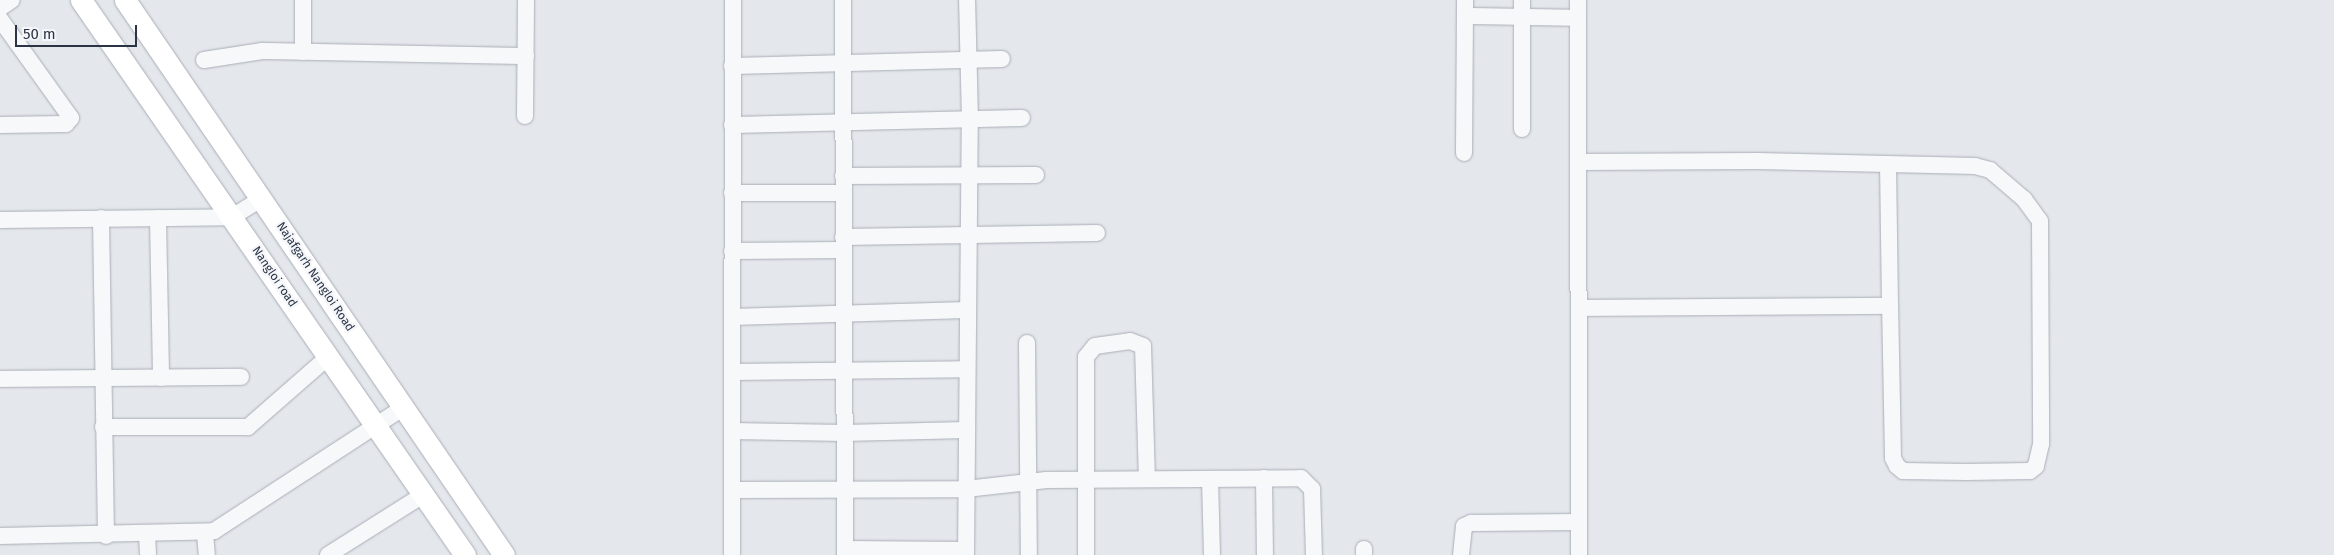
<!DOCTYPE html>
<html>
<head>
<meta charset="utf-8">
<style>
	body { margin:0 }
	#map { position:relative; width:2334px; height:555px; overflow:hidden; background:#e4e7ec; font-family:"Fira Sans",sans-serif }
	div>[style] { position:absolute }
	.roads { filter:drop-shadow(0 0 1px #a9aeb7) drop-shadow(0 0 1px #a9aeb7) }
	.minor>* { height:16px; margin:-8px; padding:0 8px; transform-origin:8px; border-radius:8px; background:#f7f8fa }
	.major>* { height:21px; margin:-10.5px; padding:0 10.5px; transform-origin:10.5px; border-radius:10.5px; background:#fff }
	span { translate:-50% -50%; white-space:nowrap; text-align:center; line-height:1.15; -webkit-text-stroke:4.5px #f4f6f9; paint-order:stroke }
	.street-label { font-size:12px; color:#2b3445 }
	.scale { position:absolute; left:15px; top:25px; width:122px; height:22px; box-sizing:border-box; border:2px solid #2b3445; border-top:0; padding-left:6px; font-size:15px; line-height:18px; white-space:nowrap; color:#2b3445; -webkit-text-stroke:4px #f4f6f9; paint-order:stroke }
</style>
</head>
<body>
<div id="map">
	<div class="roads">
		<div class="minor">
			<div style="left:303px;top:0;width:52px;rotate:90deg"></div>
			<div style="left:843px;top:0;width:555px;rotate:89.79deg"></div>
			<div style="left:1578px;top:0;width:555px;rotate:89.9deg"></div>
			<div style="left:0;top:8px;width:14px;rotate:-34deg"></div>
			<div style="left:1465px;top:16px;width:113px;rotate:1deg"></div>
			<div style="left:0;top:19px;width:122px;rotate:54.4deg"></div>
			<div style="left:71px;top:118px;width:8px;rotate:130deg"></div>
			<div style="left:66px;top:124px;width:66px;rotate:179.1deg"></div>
			<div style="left:204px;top:60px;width:59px;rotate:-8.8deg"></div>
			<div style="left:262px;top:51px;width:264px;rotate:1.1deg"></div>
			<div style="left:732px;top:66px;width:270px;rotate:-1.5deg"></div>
			<div style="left:525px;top:116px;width:116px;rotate:-89.5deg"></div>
			<div style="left:732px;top:125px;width:290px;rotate:-1.4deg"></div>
			<div style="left:1522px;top:129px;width:129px;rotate:-90deg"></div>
			<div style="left:1464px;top:153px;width:153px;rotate:-89.6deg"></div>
			<div style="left:1579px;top:162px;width:178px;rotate:-0.3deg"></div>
			<div style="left:1757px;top:161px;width:218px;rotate:1.3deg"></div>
			<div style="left:1975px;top:166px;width:16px;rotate:15deg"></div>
			<div style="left:1990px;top:170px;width:45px;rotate:40.5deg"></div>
			<div style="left:2024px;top:199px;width:27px;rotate:54deg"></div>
			<div style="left:2040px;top:221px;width:223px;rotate:89.7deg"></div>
			<div style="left:2041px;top:444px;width:23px;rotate:103deg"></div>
			<div style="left:2036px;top:466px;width:8px;rotate:140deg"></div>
			<div style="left:2030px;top:471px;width:64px;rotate:179.1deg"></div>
			<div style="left:1966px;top:472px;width:63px;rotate:-179.1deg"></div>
			<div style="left:1903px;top:471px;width:8px;rotate:-140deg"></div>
			<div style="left:1897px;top:466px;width:9px;rotate:-117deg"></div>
			<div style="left:1893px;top:458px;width:152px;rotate:-91.1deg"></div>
			<div style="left:843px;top:176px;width:193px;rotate:-0.3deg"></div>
			<div style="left:732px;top:193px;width:111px"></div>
			<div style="left:101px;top:218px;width:318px;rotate:89.1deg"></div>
			<div style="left:158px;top:218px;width:160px;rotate:88.9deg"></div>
			<div style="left:0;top:220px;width:232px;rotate:-0.7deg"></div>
			<div style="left:232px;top:217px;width:34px;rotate:-32deg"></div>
			<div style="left:843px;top:237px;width:254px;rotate:-0.9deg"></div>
			<div style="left:732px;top:251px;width:111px;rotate:-0.5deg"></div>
			<div style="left:1581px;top:308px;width:309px;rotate:-0.4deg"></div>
			<div style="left:1890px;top:306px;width:141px;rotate:-90.8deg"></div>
			<div style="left:732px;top:317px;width:235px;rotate:-1.7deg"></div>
			<div style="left:1027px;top:343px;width:212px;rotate:89.5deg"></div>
			<div style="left:732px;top:372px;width:235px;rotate:-0.7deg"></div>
			<div style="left:0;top:379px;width:241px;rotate:-0.5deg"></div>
			<div style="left:103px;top:427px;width:145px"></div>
			<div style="left:248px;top:427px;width:106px;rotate:-41.2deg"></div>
			<div style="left:732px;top:431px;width:112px;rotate:1deg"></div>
			<div style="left:844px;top:433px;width:122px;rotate:-1.4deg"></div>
			<div style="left:1264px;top:478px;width:77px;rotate:89.3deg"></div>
			<div style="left:1210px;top:479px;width:76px;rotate:88.5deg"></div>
			<div style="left:732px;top:490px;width:234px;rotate:-0.2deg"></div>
			<div style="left:966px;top:489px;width:81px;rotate:-6.4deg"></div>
			<div style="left:1046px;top:480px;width:255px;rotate:-0.4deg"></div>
			<div style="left:1301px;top:478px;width:16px;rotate:45deg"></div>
			<div style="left:1312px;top:489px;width:66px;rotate:88.3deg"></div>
			<div style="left:205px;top:534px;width:21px;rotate:85deg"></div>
			<div style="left:147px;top:535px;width:20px;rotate:87deg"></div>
			<div style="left:0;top:536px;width:214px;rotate:-1.3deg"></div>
			<div style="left:214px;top:531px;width:225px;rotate:-33.1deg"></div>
			<div style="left:845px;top:549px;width:121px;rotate:0.5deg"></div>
			<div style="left:1364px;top:549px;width:6px;rotate:90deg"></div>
			<div style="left:328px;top:555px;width:112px;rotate:-32.3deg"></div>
			<div style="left:732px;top:555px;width:555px;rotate:-89.9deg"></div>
			<div style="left:966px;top:555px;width:435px;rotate:-89.5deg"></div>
			<div style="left:970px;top:120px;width:120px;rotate:-91.4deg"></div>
			<div style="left:1086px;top:555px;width:198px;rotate:-90deg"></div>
			<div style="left:1086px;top:357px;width:14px;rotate:-51deg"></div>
			<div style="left:1095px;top:346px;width:35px;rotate:-8deg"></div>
			<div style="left:1130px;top:341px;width:14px;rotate:21deg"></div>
			<div style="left:1143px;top:346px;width:133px;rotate:88.3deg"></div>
			<div style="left:1461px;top:555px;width:29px;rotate:-84deg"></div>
			<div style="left:1464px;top:526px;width:8px;rotate:-23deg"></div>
			<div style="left:1471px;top:523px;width:108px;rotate:-0.5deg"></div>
		</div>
		<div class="major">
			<div style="left:81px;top:0;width:675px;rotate:55.32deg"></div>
			<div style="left:125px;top:0;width:672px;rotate:55.67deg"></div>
		</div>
	</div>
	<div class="street-label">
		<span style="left:274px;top:277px;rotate:56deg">Nangloi road</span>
		<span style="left:315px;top:277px;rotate:56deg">Najafgarh Nangloi Road</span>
	</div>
	<div class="scale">50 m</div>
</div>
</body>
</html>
